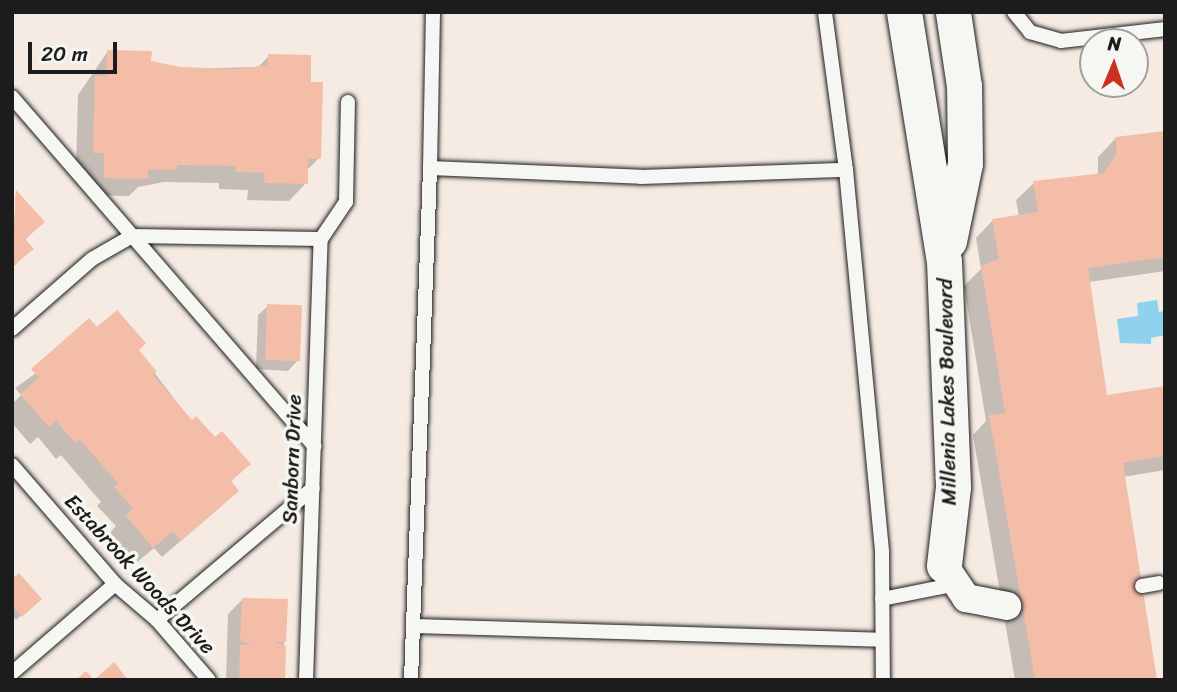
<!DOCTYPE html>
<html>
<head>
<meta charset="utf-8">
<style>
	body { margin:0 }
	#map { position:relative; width:1177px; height:692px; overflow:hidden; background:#f5ebe3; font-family:Sriracha,sans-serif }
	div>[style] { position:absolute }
	.water>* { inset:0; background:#8fd2f0 }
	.shadow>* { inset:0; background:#0003 }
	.building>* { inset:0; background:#f3bda7; transform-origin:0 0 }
	.roads { filter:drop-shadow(0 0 2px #1c1c1c) drop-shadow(0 0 2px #1c1c1c) }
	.service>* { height:14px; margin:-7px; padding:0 7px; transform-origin:7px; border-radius:7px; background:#f6f6f2 }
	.minor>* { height:28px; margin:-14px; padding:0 14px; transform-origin:14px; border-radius:14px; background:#f6f6f2 }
	.tertiary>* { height:35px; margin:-17.5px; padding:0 17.5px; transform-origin:17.5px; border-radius:17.5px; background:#f6f6f2 }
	span { translate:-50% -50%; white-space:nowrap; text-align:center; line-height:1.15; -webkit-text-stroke:7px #f6f6f2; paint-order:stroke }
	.street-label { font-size:21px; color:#1c1c1c }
	.frame { position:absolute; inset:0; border:14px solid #1c1c1c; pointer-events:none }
	.north { position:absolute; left:1079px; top:28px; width:70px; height:70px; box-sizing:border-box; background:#f6f6f2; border:2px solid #9f9f9c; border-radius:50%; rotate:2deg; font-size:19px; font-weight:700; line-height:28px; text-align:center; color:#1c1c1c }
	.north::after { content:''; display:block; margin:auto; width:24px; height:32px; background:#c8321e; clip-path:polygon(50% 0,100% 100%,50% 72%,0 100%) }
	.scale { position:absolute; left:28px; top:42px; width:89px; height:32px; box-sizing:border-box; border:4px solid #1c1c1c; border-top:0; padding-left:9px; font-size:21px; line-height:24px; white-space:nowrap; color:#1c1c1c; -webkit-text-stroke:5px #f6f6f2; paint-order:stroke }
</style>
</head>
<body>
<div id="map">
	<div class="water">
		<div style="clip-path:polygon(1157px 300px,1159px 312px,1165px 311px,1165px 335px,1151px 338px,1151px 344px,1120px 343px,1117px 319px,1138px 316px,1137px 303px)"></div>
	</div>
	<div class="shadow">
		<div style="clip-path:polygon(108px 51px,180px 69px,258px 67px,269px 56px,309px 84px,319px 158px,306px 171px,306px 183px,289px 201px,247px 200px,248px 190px,219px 189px,219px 183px,164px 182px,138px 187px,129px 196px,87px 195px,87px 170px,76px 170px,78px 95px)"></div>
		<div style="clip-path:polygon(1165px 132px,1165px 271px,1089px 282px,1106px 397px,1165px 388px,1165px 470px,1123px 477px,1156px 680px,1015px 680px,973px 435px,986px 421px,964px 286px,981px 269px,976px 238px,993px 220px,1019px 217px,1016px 200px,1034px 183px,1098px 175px,1098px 157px,1115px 139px)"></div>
		<div style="clip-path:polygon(16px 192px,43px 222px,24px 241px,31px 249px,12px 268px)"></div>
		<div style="clip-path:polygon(268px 306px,297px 361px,288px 371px,256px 369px,258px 315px)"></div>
		<div style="clip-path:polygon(97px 330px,137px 350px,192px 422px,249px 464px,230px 482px,219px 508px,162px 557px,154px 548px,135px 564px,109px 534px,116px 526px,97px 506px,101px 502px,61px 455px,56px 459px,38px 437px,30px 444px,12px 423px,12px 404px,21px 395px,15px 388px)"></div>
		<div style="clip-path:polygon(12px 581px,35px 603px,16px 620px,12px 615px)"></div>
		<div style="clip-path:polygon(243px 599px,284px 642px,283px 680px,226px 680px,228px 614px)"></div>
	</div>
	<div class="building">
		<div style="clip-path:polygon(107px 50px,152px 51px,151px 61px,180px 67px,238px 69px,267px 65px,268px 54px,311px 55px,311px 82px,323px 82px,321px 159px,308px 159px,308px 184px,264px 183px,265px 173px,236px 172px,236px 166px,177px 165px,177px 170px,148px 169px,148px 179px,104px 178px,104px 153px,93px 153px,95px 76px,106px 76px)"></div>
		<div style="clip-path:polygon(1165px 131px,1165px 257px,1088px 268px,1107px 395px,1165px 386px,1165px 456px,1123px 463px,1157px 680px,1035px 680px,989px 415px,1005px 413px,981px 266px,999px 259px,992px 219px,1038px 212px,1033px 181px,1104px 173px,1117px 153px,1115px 137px)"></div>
		<div style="clip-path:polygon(16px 190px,45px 222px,25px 239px,34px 249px,12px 267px)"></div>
		<div style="left:267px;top:304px;width:35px;height:56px;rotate:2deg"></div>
		<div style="clip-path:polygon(117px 310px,146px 343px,139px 350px,157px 372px,153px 375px,192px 420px,196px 416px,215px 437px,222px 431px,251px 464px,231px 481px,239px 491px,181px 541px,173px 531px,153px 548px,125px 515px,133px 508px,114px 487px,118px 483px,79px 439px,75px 443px,56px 421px,49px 427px,20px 394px,39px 378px,31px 369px,89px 318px,97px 327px)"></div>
		<div style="clip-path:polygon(19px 573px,42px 599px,22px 617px,12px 606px,12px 579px)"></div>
		<div style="clip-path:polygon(242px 598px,288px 599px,286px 642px,274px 642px,286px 646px,285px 680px,239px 680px,240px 645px,252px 645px,240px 641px)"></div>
		<div style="clip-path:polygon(114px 662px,128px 680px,76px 680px,86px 671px,94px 680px)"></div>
	</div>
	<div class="roads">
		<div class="service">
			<div style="left:433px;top:12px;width:156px;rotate:91.1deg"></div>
			<div style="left:430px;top:168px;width:211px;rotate:2.4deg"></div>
			<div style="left:641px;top:177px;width:205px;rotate:-2deg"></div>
			<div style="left:846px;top:170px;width:159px;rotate:-97.6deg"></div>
			<div style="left:1014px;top:12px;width:26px;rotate:51deg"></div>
			<div style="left:1030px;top:32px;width:32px;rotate:16deg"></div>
			<div style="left:1061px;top:41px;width:105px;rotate:-6.6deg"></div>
			<div style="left:12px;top:97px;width:462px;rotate:49.1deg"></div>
			<div style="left:846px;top:170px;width:384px;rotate:84.6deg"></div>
			<div style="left:882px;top:552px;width:128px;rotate:89.6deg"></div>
			<div style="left:12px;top:329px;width:106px;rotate:-41.2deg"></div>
			<div style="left:92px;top:259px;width:46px;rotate:-29.9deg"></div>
			<div style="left:132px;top:236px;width:189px;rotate:0.9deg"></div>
			<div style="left:321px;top:239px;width:45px;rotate:-56deg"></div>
			<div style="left:346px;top:202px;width:100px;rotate:-88.9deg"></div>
			<div style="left:12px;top:465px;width:157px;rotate:49.1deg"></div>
			<div style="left:115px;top:584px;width:55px;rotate:40.6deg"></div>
			<div style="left:157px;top:620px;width:79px;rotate:49.1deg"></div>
			<div style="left:1142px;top:586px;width:17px;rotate:-10deg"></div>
			<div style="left:882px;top:599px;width:76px;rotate:-11.3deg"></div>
			<div style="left:157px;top:620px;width:204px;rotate:-40.2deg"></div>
			<div style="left:413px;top:626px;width:469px;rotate:1.7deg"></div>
			<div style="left:12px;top:673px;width:136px;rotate:-40.8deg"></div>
			<div style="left:306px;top:680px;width:441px;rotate:-88.1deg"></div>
			<div style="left:411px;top:680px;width:512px;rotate:-87.87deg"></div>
		</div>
		<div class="minor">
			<div style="left:944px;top:565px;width:40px;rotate:56deg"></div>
			<div style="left:966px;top:598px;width:42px;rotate:11deg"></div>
		</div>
		<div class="tertiary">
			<div style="left:904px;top:12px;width:252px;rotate:80.9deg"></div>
			<div style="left:944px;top:261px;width:226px;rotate:87.7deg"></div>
			<div style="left:953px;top:487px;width:79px;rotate:96.6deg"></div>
			<div style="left:949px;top:241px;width:80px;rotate:-78.4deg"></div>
			<div style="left:965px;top:163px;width:77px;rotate:-90.7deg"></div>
			<div style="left:964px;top:86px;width:75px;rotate:-98.5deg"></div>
		</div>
	</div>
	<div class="street-label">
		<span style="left:947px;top:392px;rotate:-91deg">Millenia Lakes Boulevard</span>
		<span style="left:292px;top:459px;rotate:-88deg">Sanborn Drive</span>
		<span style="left:140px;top:574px;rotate:47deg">Estabrook Woods Drive</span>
	</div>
	<div class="frame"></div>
	<div class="north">N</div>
	<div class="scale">20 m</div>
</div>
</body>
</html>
